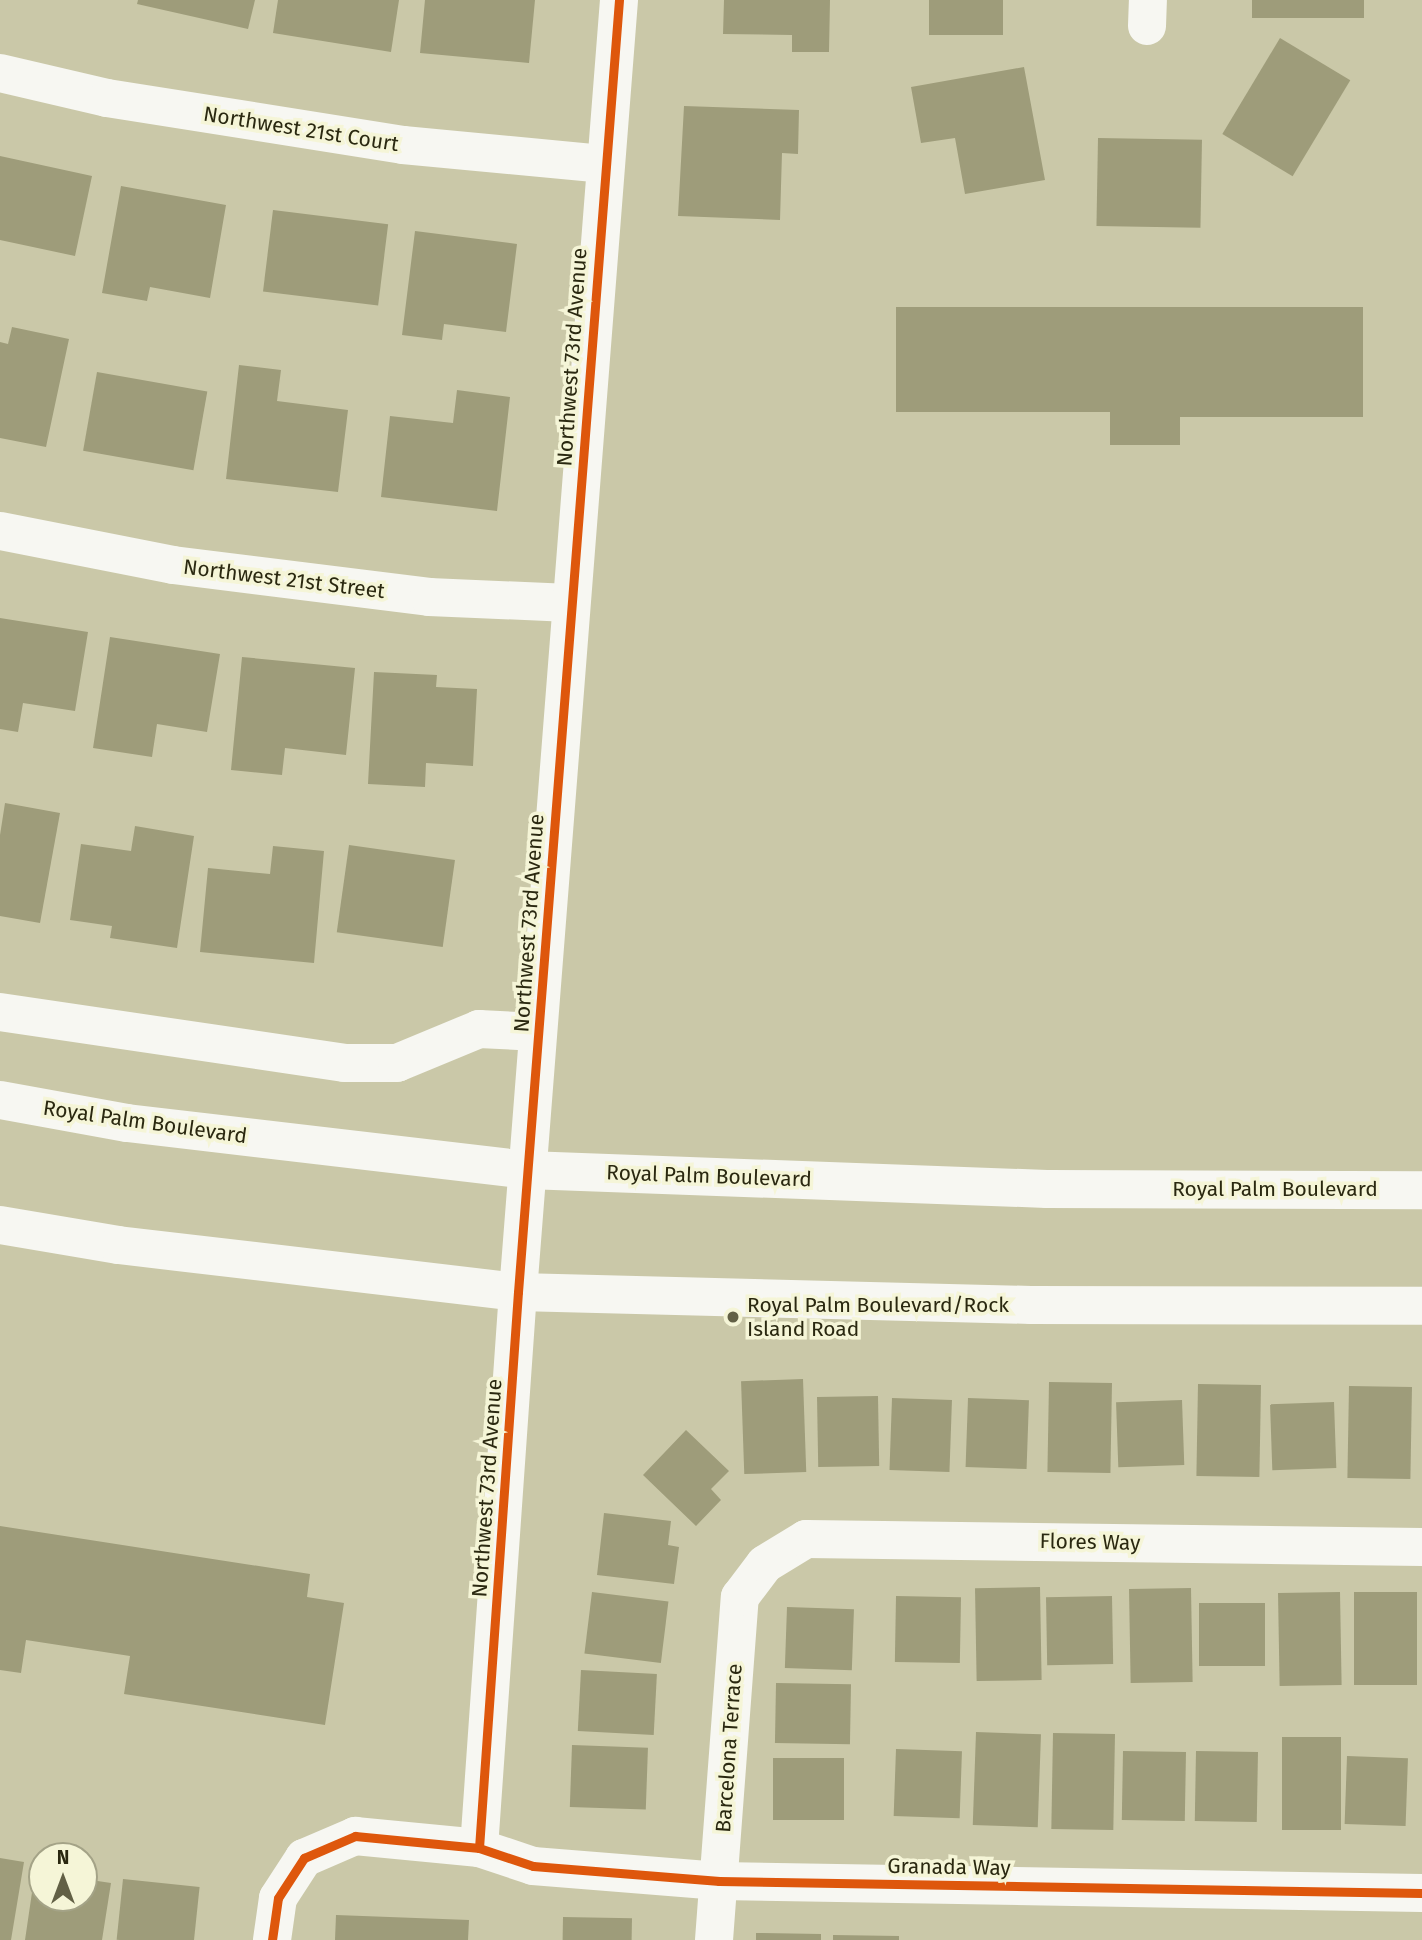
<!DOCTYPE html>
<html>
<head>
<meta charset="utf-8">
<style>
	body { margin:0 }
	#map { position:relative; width:1422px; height:1940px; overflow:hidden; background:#cac8a8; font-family:"Fira Sans",sans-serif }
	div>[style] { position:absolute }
	.building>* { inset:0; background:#9e9c7a; transform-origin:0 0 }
	.minor>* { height:38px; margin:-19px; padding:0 19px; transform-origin:19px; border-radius:19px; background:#f7f7f2 }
	.major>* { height:38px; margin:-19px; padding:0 19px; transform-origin:19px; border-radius:19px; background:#f7f7f2 }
	.cycleway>* { height:9px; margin:-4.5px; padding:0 4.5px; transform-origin:4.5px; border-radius:4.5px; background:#de570c }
	.dots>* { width:19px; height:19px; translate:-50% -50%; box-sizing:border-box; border:4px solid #f5f5d7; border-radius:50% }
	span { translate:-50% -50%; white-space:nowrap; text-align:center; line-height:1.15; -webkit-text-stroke:7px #f5f5d7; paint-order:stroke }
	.street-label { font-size:21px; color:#2a2810 }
	.poi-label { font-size:21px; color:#2a2810 }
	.left { translate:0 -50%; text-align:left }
	.north { position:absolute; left:28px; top:1842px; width:70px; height:70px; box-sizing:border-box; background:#f5f5d7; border:2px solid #a4a387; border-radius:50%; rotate:0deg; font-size:19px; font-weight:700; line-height:28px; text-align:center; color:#2a2810 }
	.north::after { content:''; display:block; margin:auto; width:24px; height:32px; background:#626045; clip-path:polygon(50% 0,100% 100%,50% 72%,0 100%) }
</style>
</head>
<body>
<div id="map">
	<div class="building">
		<div style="clip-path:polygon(138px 0,255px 0,248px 29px,137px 4px)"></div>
		<div style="clip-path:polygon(278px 0,399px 0,391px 52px,273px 33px)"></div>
		<div style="clip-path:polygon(425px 0,535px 0,529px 63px,420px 53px)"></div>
		<div style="clip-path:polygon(724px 0,830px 0,829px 52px,792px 52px,792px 35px,723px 34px)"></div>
		<div style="left:929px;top:0;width:74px;height:35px"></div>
		<div style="left:1252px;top:0;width:112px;height:18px"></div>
		<div style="left:1280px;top:38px;width:82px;height:112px;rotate:31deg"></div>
		<div style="clip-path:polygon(1024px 67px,1045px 180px,965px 194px,955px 138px,921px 143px,911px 87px)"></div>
		<div style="clip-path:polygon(684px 106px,799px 110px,798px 154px,782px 153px,780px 220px,678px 216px)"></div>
		<div style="left:1098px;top:138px;width:104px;height:88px;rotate:1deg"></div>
		<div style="clip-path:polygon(0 156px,92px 176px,75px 256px,0 240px)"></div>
		<div style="clip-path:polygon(121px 186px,226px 205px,210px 298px,150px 287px,147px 301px,102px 293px)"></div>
		<div style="left:273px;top:210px;width:116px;height:82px;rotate:7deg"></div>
		<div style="clip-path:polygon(415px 231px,517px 244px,506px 332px,444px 324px,442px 340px,402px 335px)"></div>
		<div style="clip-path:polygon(896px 307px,1363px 307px,1363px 417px,1180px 417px,1180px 445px,1110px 445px,1110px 412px,896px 412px)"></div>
		<div style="clip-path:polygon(12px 327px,69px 339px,46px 447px,0 438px,0 342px,8px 344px)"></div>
		<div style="clip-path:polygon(239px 365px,281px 370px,277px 401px,348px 410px,338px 492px,226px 479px)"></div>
		<div style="left:97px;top:372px;width:112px;height:80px;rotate:10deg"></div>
		<div style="clip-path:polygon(457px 390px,510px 397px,497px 511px,381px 497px,390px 416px,453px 423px)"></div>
		<div style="clip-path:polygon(0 618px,88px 632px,75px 711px,23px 703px,18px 732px,0 729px)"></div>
		<div style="clip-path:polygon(110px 637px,220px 654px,207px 732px,157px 724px,152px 757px,93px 748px)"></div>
		<div style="clip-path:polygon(242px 657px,355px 668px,346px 755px,285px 748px,282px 775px,231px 770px)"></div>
		<div style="clip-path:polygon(374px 672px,437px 675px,436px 687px,477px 689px,473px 766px,426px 763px,425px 787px,368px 784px)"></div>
		<div style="clip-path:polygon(5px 803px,60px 813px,40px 923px,0 916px,0 835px)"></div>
		<div style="clip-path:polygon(135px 826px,194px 836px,177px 948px,110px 938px,112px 926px,70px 920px,81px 844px,131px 851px)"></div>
		<div style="left:349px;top:845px;width:107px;height:88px;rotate:8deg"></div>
		<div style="clip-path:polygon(273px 846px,324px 851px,314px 963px,200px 952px,208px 868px,270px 874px)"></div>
		<div style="left:803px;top:1379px;width:93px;height:62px;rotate:88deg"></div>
		<div style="left:1049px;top:1382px;width:63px;height:90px;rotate:1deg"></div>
		<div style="left:1198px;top:1384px;width:63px;height:92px;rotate:1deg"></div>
		<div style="left:1349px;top:1386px;width:63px;height:92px;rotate:1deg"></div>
		<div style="left:878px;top:1396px;width:70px;height:61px;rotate:89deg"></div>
		<div style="left:892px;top:1398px;width:60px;height:72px;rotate:2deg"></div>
		<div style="left:968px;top:1398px;width:61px;height:69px;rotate:2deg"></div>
		<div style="left:1182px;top:1400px;width:65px;height:66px;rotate:88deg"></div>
		<div style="left:1334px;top:1402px;width:66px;height:64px;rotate:88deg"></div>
		<div style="clip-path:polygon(686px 1430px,729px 1471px,711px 1489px,721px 1500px,696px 1526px,643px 1475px)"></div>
		<div style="clip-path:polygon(604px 1513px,671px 1521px,668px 1545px,679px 1547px,674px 1584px,597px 1575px)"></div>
		<div style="clip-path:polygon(0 1526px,310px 1574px,307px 1597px,344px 1603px,325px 1725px,124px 1694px,130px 1656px,26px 1640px,21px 1673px,0 1670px)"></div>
		<div style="left:1040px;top:1587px;width:93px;height:65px;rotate:89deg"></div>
		<div style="left:1191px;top:1588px;width:94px;height:62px;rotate:89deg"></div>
		<div style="left:592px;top:1592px;width:77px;height:62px;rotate:7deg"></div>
		<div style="left:1340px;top:1592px;width:93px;height:62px;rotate:89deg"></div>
		<div style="left:1354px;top:1592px;width:63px;height:93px"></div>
		<div style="left:896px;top:1596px;width:65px;height:66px;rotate:1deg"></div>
		<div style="left:1112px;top:1596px;width:68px;height:66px;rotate:89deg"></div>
		<div style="left:1199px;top:1603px;width:66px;height:63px"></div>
		<div style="left:787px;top:1607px;width:67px;height:61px;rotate:2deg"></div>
		<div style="left:581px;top:1670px;width:76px;height:61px;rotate:3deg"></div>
		<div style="left:776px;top:1683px;width:75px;height:60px;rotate:1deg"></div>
		<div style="left:976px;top:1732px;width:65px;height:93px;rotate:2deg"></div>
		<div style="left:1053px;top:1733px;width:62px;height:96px;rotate:1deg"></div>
		<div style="left:1282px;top:1737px;width:59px;height:93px"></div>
		<div style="left:572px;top:1745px;width:76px;height:62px;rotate:2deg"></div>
		<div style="left:896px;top:1749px;width:66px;height:67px;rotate:2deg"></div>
		<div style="left:1123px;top:1751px;width:63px;height:69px;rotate:1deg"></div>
		<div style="left:1196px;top:1751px;width:62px;height:70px;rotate:1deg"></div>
		<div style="left:1347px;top:1756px;width:61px;height:68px;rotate:2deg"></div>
		<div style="left:773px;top:1758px;width:71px;height:62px"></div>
		<div style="clip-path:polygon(0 1858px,24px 1862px,11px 1940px,0 1940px)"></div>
		<div style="clip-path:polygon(35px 1872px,42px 1873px,42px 1898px,84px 1898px,84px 1879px,111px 1883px,102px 1940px,25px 1940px)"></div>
		<div style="left:123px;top:1879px;width:77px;height:61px;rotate:6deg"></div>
		<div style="clip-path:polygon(336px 1915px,469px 1920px,468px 1940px,335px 1940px)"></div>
		<div style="left:563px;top:1917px;width:69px;height:23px;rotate:1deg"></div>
		<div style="clip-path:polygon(756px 1933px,821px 1934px,821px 1940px,756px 1940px)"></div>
		<div style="clip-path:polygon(833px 1935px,899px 1936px,899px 1940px,833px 1940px)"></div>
	</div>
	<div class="minor">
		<div style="left:1147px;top:26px;width:26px;rotate:-88deg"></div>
		<div style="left:0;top:73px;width:110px;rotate:13.2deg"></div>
		<div style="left:107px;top:98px;width:300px;rotate:9deg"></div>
		<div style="left:403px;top:145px;width:203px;rotate:5.4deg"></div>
		<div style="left:0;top:531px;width:176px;rotate:11.1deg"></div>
		<div style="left:173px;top:565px;width:258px;rotate:7.1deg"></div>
		<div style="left:429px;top:597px;width:141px;rotate:2.4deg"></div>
		<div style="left:0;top:1012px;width:348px;rotate:8.4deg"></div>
		<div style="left:344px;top:1063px;width:53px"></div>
		<div style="left:397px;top:1063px;width:89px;rotate:-22.5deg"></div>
		<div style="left:479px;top:1029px;width:59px;rotate:2.9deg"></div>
		<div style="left:479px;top:1848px;width:557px;rotate:-85.99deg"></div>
		<div style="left:518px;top:1292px;width:1296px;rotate:-85.53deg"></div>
		<div style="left:272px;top:1940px;width:42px;rotate:-81.9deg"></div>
		<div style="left:278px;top:1898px;width:48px;rotate:-57deg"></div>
		<div style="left:304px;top:1858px;width:56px;rotate:-23.3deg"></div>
		<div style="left:355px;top:1836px;width:125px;rotate:5.5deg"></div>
		<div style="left:479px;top:1848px;width:57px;rotate:18.4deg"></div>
		<div style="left:533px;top:1866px;width:187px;rotate:4.6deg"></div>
		<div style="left:719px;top:1881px;width:703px;rotate:0.98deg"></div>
		<div style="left:714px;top:1940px;width:344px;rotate:-85.7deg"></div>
		<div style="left:740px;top:1597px;width:41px;rotate:-52.9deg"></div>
		<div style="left:765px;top:1564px;width:48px;rotate:-31.4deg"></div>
		<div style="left:806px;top:1539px;width:616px;rotate:0.74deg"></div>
	</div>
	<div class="major">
		<div style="left:0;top:1100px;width:129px;rotate:10.3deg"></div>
		<div style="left:127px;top:1123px;width:403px;rotate:6.7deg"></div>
		<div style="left:527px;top:1170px;width:520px;rotate:2.09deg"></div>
		<div style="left:1047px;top:1189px;width:375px;rotate:0.2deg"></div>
		<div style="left:0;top:1225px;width:120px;rotate:9.6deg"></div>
		<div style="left:118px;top:1245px;width:403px;rotate:6.7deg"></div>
		<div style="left:518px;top:1292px;width:513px;rotate:1.45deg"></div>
		<div style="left:1031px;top:1305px;width:391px;rotate:0.1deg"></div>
	</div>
	<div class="cycleway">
		<div style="left:479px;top:1848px;width:557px;rotate:-85.99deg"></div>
		<div style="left:518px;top:1292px;width:1296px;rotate:-85.53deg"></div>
		<div style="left:272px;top:1940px;width:42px;rotate:-81.9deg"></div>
		<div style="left:278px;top:1898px;width:48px;rotate:-57deg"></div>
		<div style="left:304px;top:1858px;width:56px;rotate:-23.3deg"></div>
		<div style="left:355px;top:1836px;width:125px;rotate:5.5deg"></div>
		<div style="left:479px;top:1848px;width:57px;rotate:18.4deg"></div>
		<div style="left:533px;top:1866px;width:187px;rotate:4.6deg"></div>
		<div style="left:719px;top:1881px;width:703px;rotate:0.98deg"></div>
	</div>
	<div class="dots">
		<div style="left:733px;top:1317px;background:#626045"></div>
	</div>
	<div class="street-label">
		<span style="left:301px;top:129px;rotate:9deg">Northwest 21st Court</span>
		<span style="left:572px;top:357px;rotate:-86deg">Northwest 73rd Avenue</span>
		<span style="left:284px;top:579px;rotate:7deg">Northwest 21st Street</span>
		<span style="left:529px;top:923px;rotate:-86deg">Northwest 73rd Avenue</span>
		<span style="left:145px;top:1122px;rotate:8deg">Royal Palm Boulevard</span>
		<span style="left:709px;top:1176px;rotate:2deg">Royal Palm Boulevard</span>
		<span style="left:1275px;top:1189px">Royal Palm Boulevard</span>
		<span style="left:487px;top:1488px;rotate:-86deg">Northwest 73rd Avenue</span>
		<span style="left:1090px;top:1542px;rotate:1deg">Flores Way</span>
		<span style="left:729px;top:1748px;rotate:-86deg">Barcelona Terrace</span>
		<span style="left:949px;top:1867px;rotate:1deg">Granada Way</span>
	</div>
	<div class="poi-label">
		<span class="left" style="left:747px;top:1317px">Royal Palm Boulevard/Rock<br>Island Road</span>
	</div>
	<div class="north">N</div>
</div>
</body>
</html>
